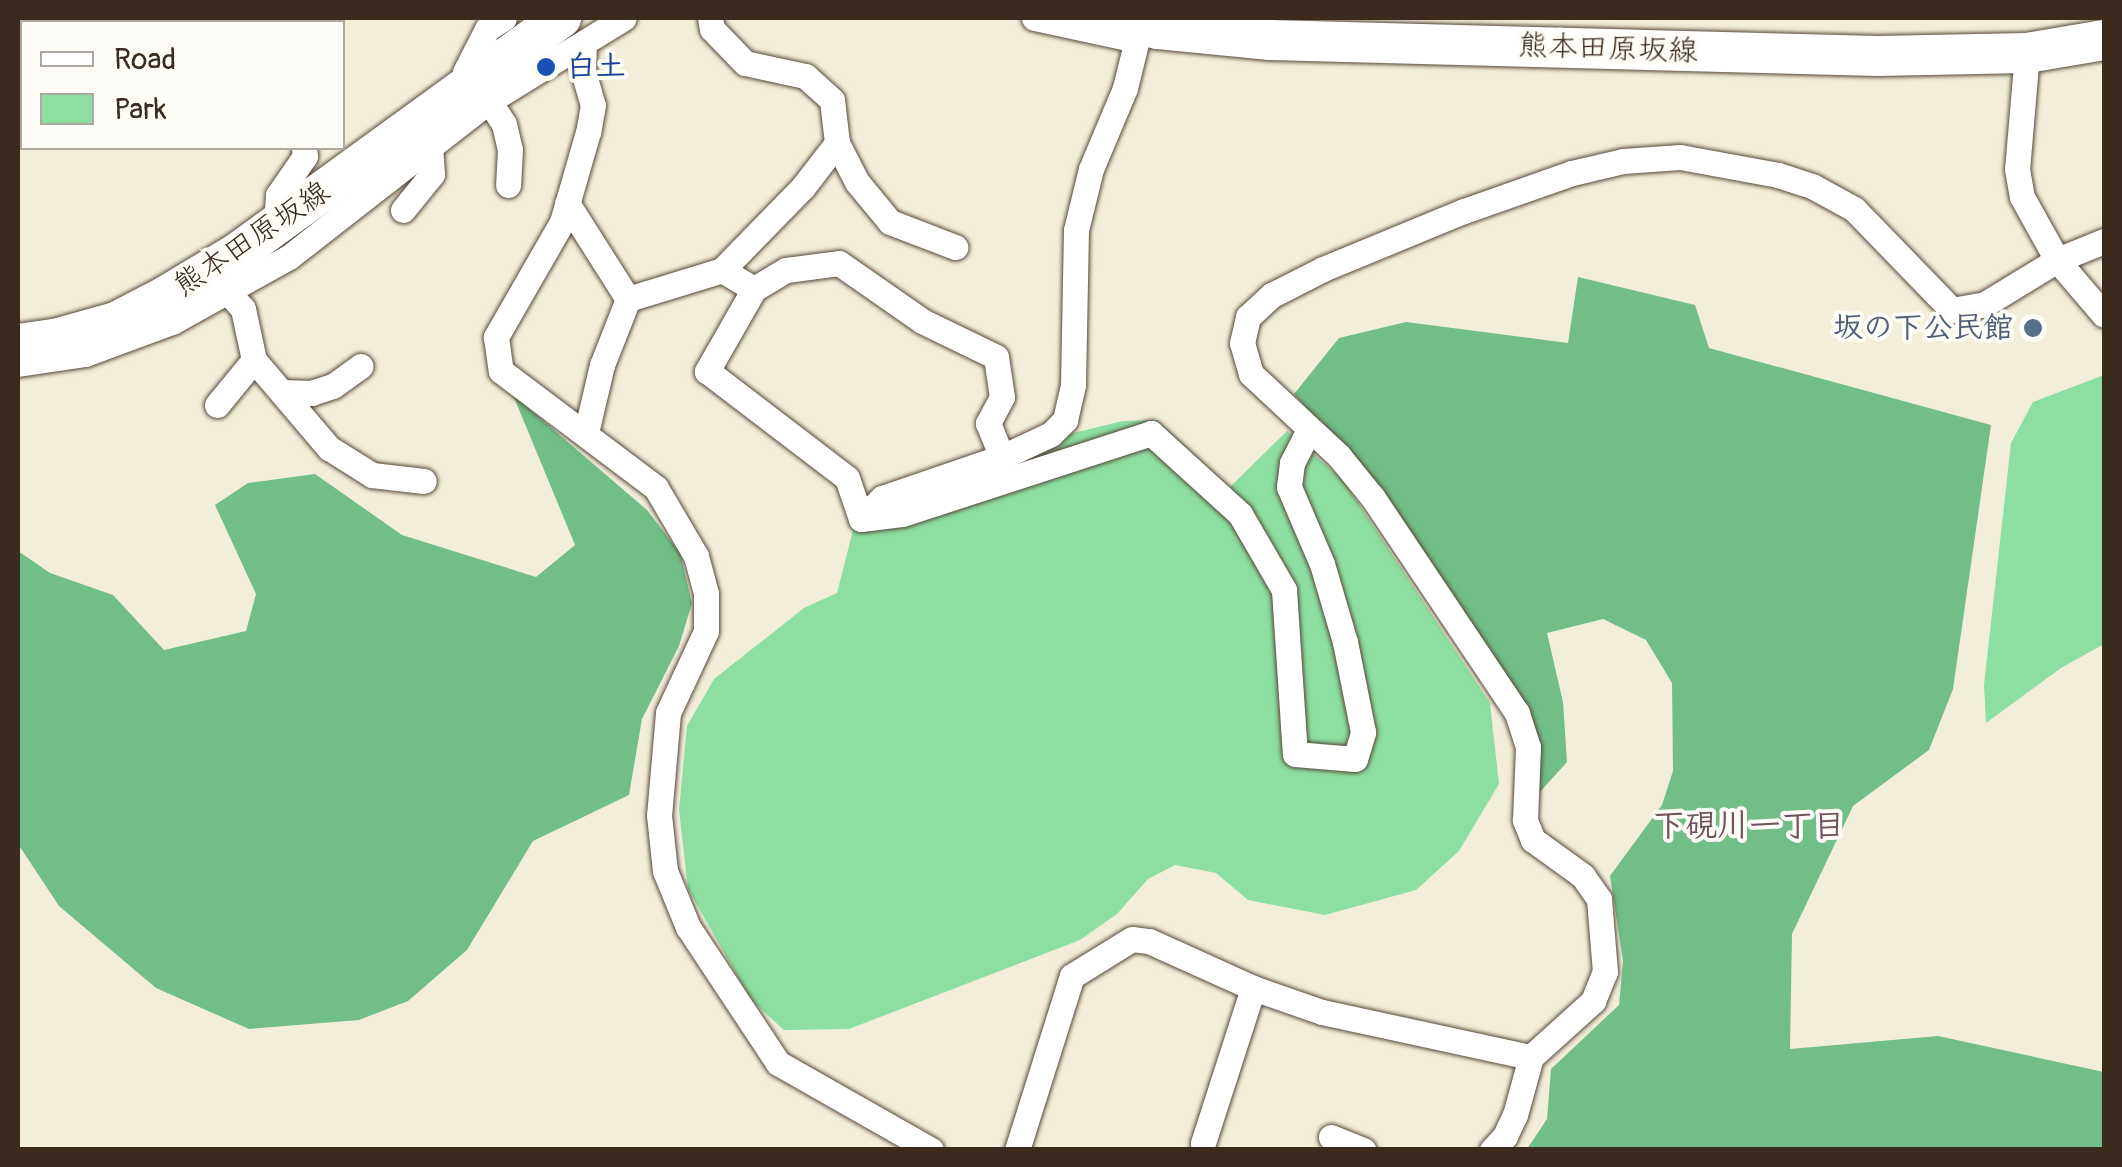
<!DOCTYPE html>
<html>
<head>
<meta charset="utf-8">
<style>
	body { margin:0 }
	#map { position:relative; width:2122px; height:1167px; overflow:hidden; background:#f3eeda; font-family:Pangolin,"Klee One",sans-serif }
	div>[style] { position:absolute }
	.green>* { inset:0; background:#8cdfa0 }
	.forest>* { inset:0; background:#71be86 }
	.roads { filter:drop-shadow(0 0 2px #57473a) drop-shadow(0 0 2px #57473a) }
	.minor>* { height:25px; margin:-12.5px; padding:0 12.5px; transform-origin:12.5px; border-radius:12.5px; background:#fff }
	.primary>* { height:40px; margin:-20px; padding:0 20px; transform-origin:20px; border-radius:20px; background:#fff }
	.dots>* { width:28px; height:28px; translate:-50% -50%; box-sizing:border-box; border:5px solid #fdfcf7; border-radius:50% }
	span { translate:-50% -50%; white-space:nowrap; text-align:center; line-height:1.15; -webkit-text-stroke:8px #fdfcf7; paint-order:stroke }
	.street-label { font-size:30px; color:#3b2a1e }
	.transit-label { font-size:30px; color:#164399; font-weight:700 }
	.left { translate:0 -50%; text-align:left }
	.service-label { font-size:30px; color:#4e5e75; font-weight:700 }
	.right { translate:-100% -50%; text-align:right }
	.neighbourhood-label { font-size:32px; color:#72525d; font-weight:700 }
	.frame { position:absolute; inset:0; border:20px solid #3b2a1e; pointer-events:none }
	.legend { position:absolute; left:20px; top:20px; width:325px; height:130px; box-sizing:border-box; background:#fdfcf7; border:2px solid #afa8a0; margin:0; padding:12px 18px; list-style:none; font-size:30px; color:#3b2a1e }
	.legend li { display:flex; align-items:center; gap:20px; height:50px }
	.legend b { width:50px; border:2px solid #afa8a0 }
</style>
</head>
<body>
<div id="map">
	<div class="green">
		<div style="clip-path:polygon(2104px 375px,2104px 644px,2061px 668px,1986px 723px,1984px 685px,2011px 443px,2033px 402px)"></div>
		<div style="clip-path:polygon(1157px 420px,1230px 487px,1287px 431px,1343px 480px,1490px 703px,1499px 784px,1459px 851px,1416px 890px,1325px 915px,1248px 900px,1216px 873px,1175px 865px,1148px 879px,1117px 914px,1080px 940px,849px 1029px,784px 1030px,751px 1000px,688px 889px,679px 810px,687px 726px,714px 679px,804px 608px,837px 593px,853px 530px,880px 490px,1044px 440px,1123px 421px)"></div>
	</div>
	<div class="forest">
		<div style="clip-path:polygon(1578px 277px,1695px 305px,1709px 348px,1991px 425px,1953px 689px,1929px 750px,1853px 806px,1792px 934px,1790px 1049px,1938px 1036px,2104px 1072px,2104px 1149px,1527px 1149px,1547px 1119px,1551px 1069px,1619px 1005px,1623px 961px,1610px 876px,1662px 805px,1673px 771px,1672px 683px,1646px 640px,1603px 619px,1547px 633px,1563px 702px,1567px 762px,1539px 793px,1537px 753px,1378px 489px,1294px 394px,1339px 338px,1406px 322px,1568px 343px)"></div>
		<div style="clip-path:polygon(513px 395px,647px 510px,680px 553px,692px 603px,679px 646px,642px 719px,629px 795px,533px 841px,467px 950px,408px 1001px,359px 1020px,249px 1029px,156px 988px,59px 906px,18px 844px,18px 551px,50px 573px,113px 595px,164px 650px,246px 631px,256px 594px,215px 505px,248px 483px,315px 474px,402px 535px,536px 577px,575px 545px)"></div>
	</div>
	<div class="roads">
		<div class="minor">
			<div style="left:1034px;top:18px;width:95px;rotate:12.1deg"></div>
			<div style="left:172px;top:22px;width:4px;rotate:-90deg"></div>
			<div style="left:584px;top:43px;width:28px;rotate:92deg"></div>
			<div style="left:583px;top:71px;width:35px;rotate:74deg"></div>
			<div style="left:593px;top:105px;width:27px;rotate:100deg"></div>
			<div style="left:588px;top:132px;width:94px;rotate:106.1deg"></div>
			<div style="left:562px;top:222px;width:133px;rotate:119.9deg"></div>
			<div style="left:496px;top:337px;width:34px;rotate:82deg"></div>
			<div style="left:501px;top:371px;width:194px;rotate:37deg"></div>
			<div style="left:656px;top:488px;width:79px;rotate:59.5deg"></div>
			<div style="left:696px;top:556px;width:39px;rotate:75deg"></div>
			<div style="left:706px;top:594px;width:37px;rotate:90deg"></div>
			<div style="left:706px;top:631px;width:90px;rotate:114.9deg"></div>
			<div style="left:668px;top:713px;width:102px;rotate:95deg"></div>
			<div style="left:659px;top:815px;width:56px;rotate:83.9deg"></div>
			<div style="left:665px;top:871px;width:61px;rotate:67.7deg"></div>
			<div style="left:688px;top:927px;width:163px;rotate:56.5deg"></div>
			<div style="left:778px;top:1063px;width:176px;rotate:29.6deg"></div>
			<div style="left:2027px;top:53px;width:116px;rotate:94.9deg"></div>
			<div style="left:2017px;top:169px;width:28px;rotate:80deg"></div>
			<div style="left:2022px;top:197px;width:72px;rotate:60.9deg"></div>
			<div style="left:2057px;top:260px;width:72px;rotate:49.5deg"></div>
			<div style="left:465px;top:72px;width:48px;rotate:-62.9deg"></div>
			<div style="left:487px;top:29px;width:20px;rotate:-33deg"></div>
			<div style="left:487px;top:86px;width:15px;rotate:82deg"></div>
			<div style="left:489px;top:101px;width:158px;rotate:-31.6deg"></div>
			<div style="left:837px;top:143px;width:44px;rotate:62.9deg"></div>
			<div style="left:857px;top:182px;width:52px;rotate:50.5deg"></div>
			<div style="left:890px;top:222px;width:70px;rotate:21deg"></div>
			<div style="left:567px;top:203px;width:114px;rotate:57.6deg"></div>
			<div style="left:277px;top:210px;width:15px;rotate:-86deg"></div>
			<div style="left:278px;top:195px;width:47px;rotate:-55.3deg"></div>
			<div style="left:305px;top:156px;width:8px;rotate:-97deg"></div>
			<div style="left:403px;top:210px;width:46px;rotate:-51.1deg"></div>
			<div style="left:432px;top:174px;width:27px;rotate:-94deg"></div>
			<div style="left:430px;top:147px;width:75px;rotate:-37.9deg"></div>
			<div style="left:489px;top:101px;width:27px;rotate:57deg"></div>
			<div style="left:504px;top:124px;width:26px;rotate:77deg"></div>
			<div style="left:510px;top:149px;width:36px;rotate:93deg"></div>
			<div style="left:722px;top:270px;width:37px;rotate:31deg"></div>
			<div style="left:754px;top:289px;width:95px;rotate:119.8deg"></div>
			<div style="left:707px;top:371px;width:176px;rotate:37.4deg"></div>
			<div style="left:847px;top:478px;width:43px;rotate:71.1deg"></div>
			<div style="left:861px;top:519px;width:30px;rotate:-45deg"></div>
			<div style="left:882px;top:498px;width:127px;rotate:-18.9deg"></div>
			<div style="left:1002px;top:457px;width:54px;rotate:-25.1deg"></div>
			<div style="left:1051px;top:434px;width:20px;rotate:-45deg"></div>
			<div style="left:1065px;top:420px;width:36px;rotate:-77deg"></div>
			<div style="left:1073px;top:385px;width:155px;rotate:-88.9deg"></div>
			<div style="left:1076px;top:230px;width:63px;rotate:-76.2deg"></div>
			<div style="left:1091px;top:169px;width:88px;rotate:-67.2deg"></div>
			<div style="left:1125px;top:88px;width:50px;rotate:-76.2deg"></div>
			<div style="left:754px;top:289px;width:37px;rotate:-31deg"></div>
			<div style="left:786px;top:270px;width:53px;rotate:-7.5deg"></div>
			<div style="left:839px;top:263px;width:101px;rotate:34.9deg"></div>
			<div style="left:922px;top:321px;width:82px;rotate:25.9deg"></div>
			<div style="left:996px;top:357px;width:40px;rotate:81.5deg"></div>
			<div style="left:1002px;top:397px;width:30px;rotate:118deg"></div>
			<div style="left:988px;top:423px;width:37px;rotate:68deg"></div>
			<div style="left:226px;top:290px;width:25px;rotate:48deg"></div>
			<div style="left:243px;top:309px;width:52px;rotate:77.8deg"></div>
			<div style="left:254px;top:360px;width:116px;rotate:49.6deg"></div>
			<div style="left:329px;top:448px;width:51px;rotate:32.1deg"></div>
			<div style="left:372px;top:475px;width:52px;rotate:6.6deg"></div>
			<div style="left:18px;top:364px;width:68px;rotate:-8.5deg"></div>
			<div style="left:85px;top:354px;width:93px;rotate:-20.2deg"></div>
			<div style="left:172px;top:322px;width:134px;rotate:-29.1deg"></div>
			<div style="left:289px;top:257px;width:179px;rotate:-38deg"></div>
			<div style="left:282px;top:392px;width:29px;rotate:2deg"></div>
			<div style="left:311px;top:393px;width:23px;rotate:-18deg"></div>
			<div style="left:333px;top:386px;width:34px;rotate:-36deg"></div>
			<div style="left:217px;top:405px;width:58px;rotate:-50.6deg"></div>
			<div style="left:586px;top:433px;width:70px;rotate:-76.8deg"></div>
			<div style="left:602px;top:365px;width:71px;rotate:-68.5deg"></div>
			<div style="left:628px;top:299px;width:98px;rotate:-17.1deg"></div>
			<div style="left:722px;top:270px;width:116px;rotate:-45.7deg"></div>
			<div style="left:803px;top:187px;width:56px;rotate:-52.3deg"></div>
			<div style="left:837px;top:143px;width:43px;rotate:-96.6deg"></div>
			<div style="left:832px;top:100px;width:36px;rotate:-138deg"></div>
			<div style="left:805px;top:76px;width:61px;rotate:-167.8deg"></div>
			<div style="left:745px;top:63px;width:47px;rotate:-134.1deg"></div>
			<div style="left:712px;top:29px;width:11px;rotate:-100deg"></div>
			<div style="left:861px;top:519px;width:41px;rotate:-7deg"></div>
			<div style="left:902px;top:514px;width:262px;rotate:-18deg"></div>
			<div style="left:1151px;top:433px;width:120px;rotate:42.3deg"></div>
			<div style="left:1240px;top:514px;width:88px;rotate:59.9deg"></div>
			<div style="left:1284px;top:590px;width:164px;rotate:86.2deg"></div>
			<div style="left:1295px;top:754px;width:60px;rotate:4.8deg"></div>
			<div style="left:1355px;top:759px;width:28px;rotate:-73deg"></div>
			<div style="left:1363px;top:732px;width:92px;rotate:-101.3deg"></div>
			<div style="left:1345px;top:642px;width:81px;rotate:-106.4deg"></div>
			<div style="left:1322px;top:564px;width:84px;rotate:-113.2deg"></div>
			<div style="left:1289px;top:487px;width:24px;rotate:-83deg"></div>
			<div style="left:1292px;top:463px;width:37px;rotate:-63deg"></div>
			<div style="left:1331px;top:1137px;width:35px;rotate:22deg"></div>
			<div style="left:1203px;top:1143px;width:163px;rotate:-72.1deg"></div>
			<div style="left:1253px;top:988px;width:73px;rotate:19.2deg"></div>
			<div style="left:1322px;top:1012px;width:214px;rotate:12.2deg"></div>
			<div style="left:1017px;top:1150px;width:182px;rotate:-72.5deg"></div>
			<div style="left:1072px;top:976px;width:70px;rotate:-31.7deg"></div>
			<div style="left:1132px;top:939px;width:17px;rotate:7deg"></div>
			<div style="left:1149px;top:941px;width:114px;rotate:24.3deg"></div>
			<div style="left:1492px;top:1150px;width:19px;rotate:-47deg"></div>
			<div style="left:1505px;top:1136px;width:23px;rotate:-65deg"></div>
			<div style="left:1515px;top:1115px;width:60px;rotate:-74.6deg"></div>
			<div style="left:1531px;top:1057px;width:84px;rotate:-42.1deg"></div>
			<div style="left:1593px;top:1001px;width:31px;rotate:-68deg"></div>
			<div style="left:1605px;top:972px;width:73px;rotate:-94.7deg"></div>
			<div style="left:1599px;top:899px;width:28px;rotate:-125deg"></div>
			<div style="left:1583px;top:876px;width:62px;rotate:-144.2deg"></div>
			<div style="left:1533px;top:840px;width:22px;rotate:-112deg"></div>
			<div style="left:1525px;top:820px;width:73px;rotate:-87.6deg"></div>
			<div style="left:1528px;top:747px;width:36px;rotate:-108deg"></div>
			<div style="left:1517px;top:713px;width:259px;rotate:-123.8deg"></div>
			<div style="left:1373px;top:498px;width:54px;rotate:-129deg"></div>
			<div style="left:1339px;top:456px;width:120px;rotate:-137deg"></div>
			<div style="left:1251px;top:374px;width:32px;rotate:-106deg"></div>
			<div style="left:1242px;top:343px;width:27px;rotate:-77deg"></div>
			<div style="left:1248px;top:317px;width:33px;rotate:-43deg"></div>
			<div style="left:1272px;top:295px;width:57px;rotate:-27deg"></div>
			<div style="left:1323px;top:269px;width:152px;rotate:-22.4deg"></div>
			<div style="left:1464px;top:211px;width:114px;rotate:-19.4deg"></div>
			<div style="left:1572px;top:173px;width:52px;rotate:-13.2deg"></div>
			<div style="left:1623px;top:161px;width:57px;rotate:-4deg"></div>
			<div style="left:1680px;top:157px;width:100px;rotate:10.4deg"></div>
			<div style="left:1778px;top:175px;width:36px;rotate:18deg"></div>
			<div style="left:1812px;top:186px;width:48px;rotate:28.7deg"></div>
			<div style="left:1854px;top:209px;width:141px;rotate:45.9deg"></div>
			<div style="left:1952px;top:310px;width:34px;rotate:-10deg"></div>
			<div style="left:1985px;top:304px;width:84px;rotate:-31.4deg"></div>
			<div style="left:2057px;top:260px;width:51px;rotate:-22deg"></div>
		</div>
		<div class="primary">
			<div style="left:1111px;top:18px;width:48px;rotate:13.2deg"></div>
			<div style="left:1158px;top:29px;width:113px;rotate:5.6deg"></div>
			<div style="left:1270px;top:40px;width:608px;rotate:1.51deg"></div>
			<div style="left:1878px;top:56px;width:149px;rotate:-1.2deg"></div>
			<div style="left:2027px;top:53px;width:78px;rotate:-9.6deg"></div>
			<div style="left:18px;top:344px;width:37px;rotate:-8deg"></div>
			<div style="left:55px;top:339px;width:63px;rotate:-15.6deg"></div>
			<div style="left:116px;top:322px;width:56px;rotate:-27.5deg"></div>
			<div style="left:166px;top:296px;width:82px;rotate:-31deg"></div>
			<div style="left:236px;top:254px;width:402px;rotate:-36deg"></div>
		</div>
	</div>
	<div class="dots">
		<div style="left:546px;top:67px;background:#1a4fb4"></div>
		<div style="left:2033px;top:328px;background:#5c6f8a"></div>
	</div>
	<div class="street-label">
		<span style="left:1608px;top:49px;rotate:2deg">熊本田原坂線</span>
		<span style="left:252px;top:239px;rotate:-34deg">熊本田原坂線</span>
	</div>
	<div class="transit-label">
		<span class="left" style="left:566px;top:67px">白土</span>
	</div>
	<div class="service-label">
		<span class="right" style="left:2013px;top:328px">坂の下公民館</span>
	</div>
	<div class="neighbourhood-label">
		<span style="left:1749px;top:826px">下硯川一丁目</span>
	</div>
	<div class="frame"></div>
	<ul class="legend">
	<li><b style="height:12px;background:#fff"></b>Road</li>
	<li><b style="height:28px;background:#8cdfa0"></b>Park</li>
	</ul>
</div>
</body>
</html>
